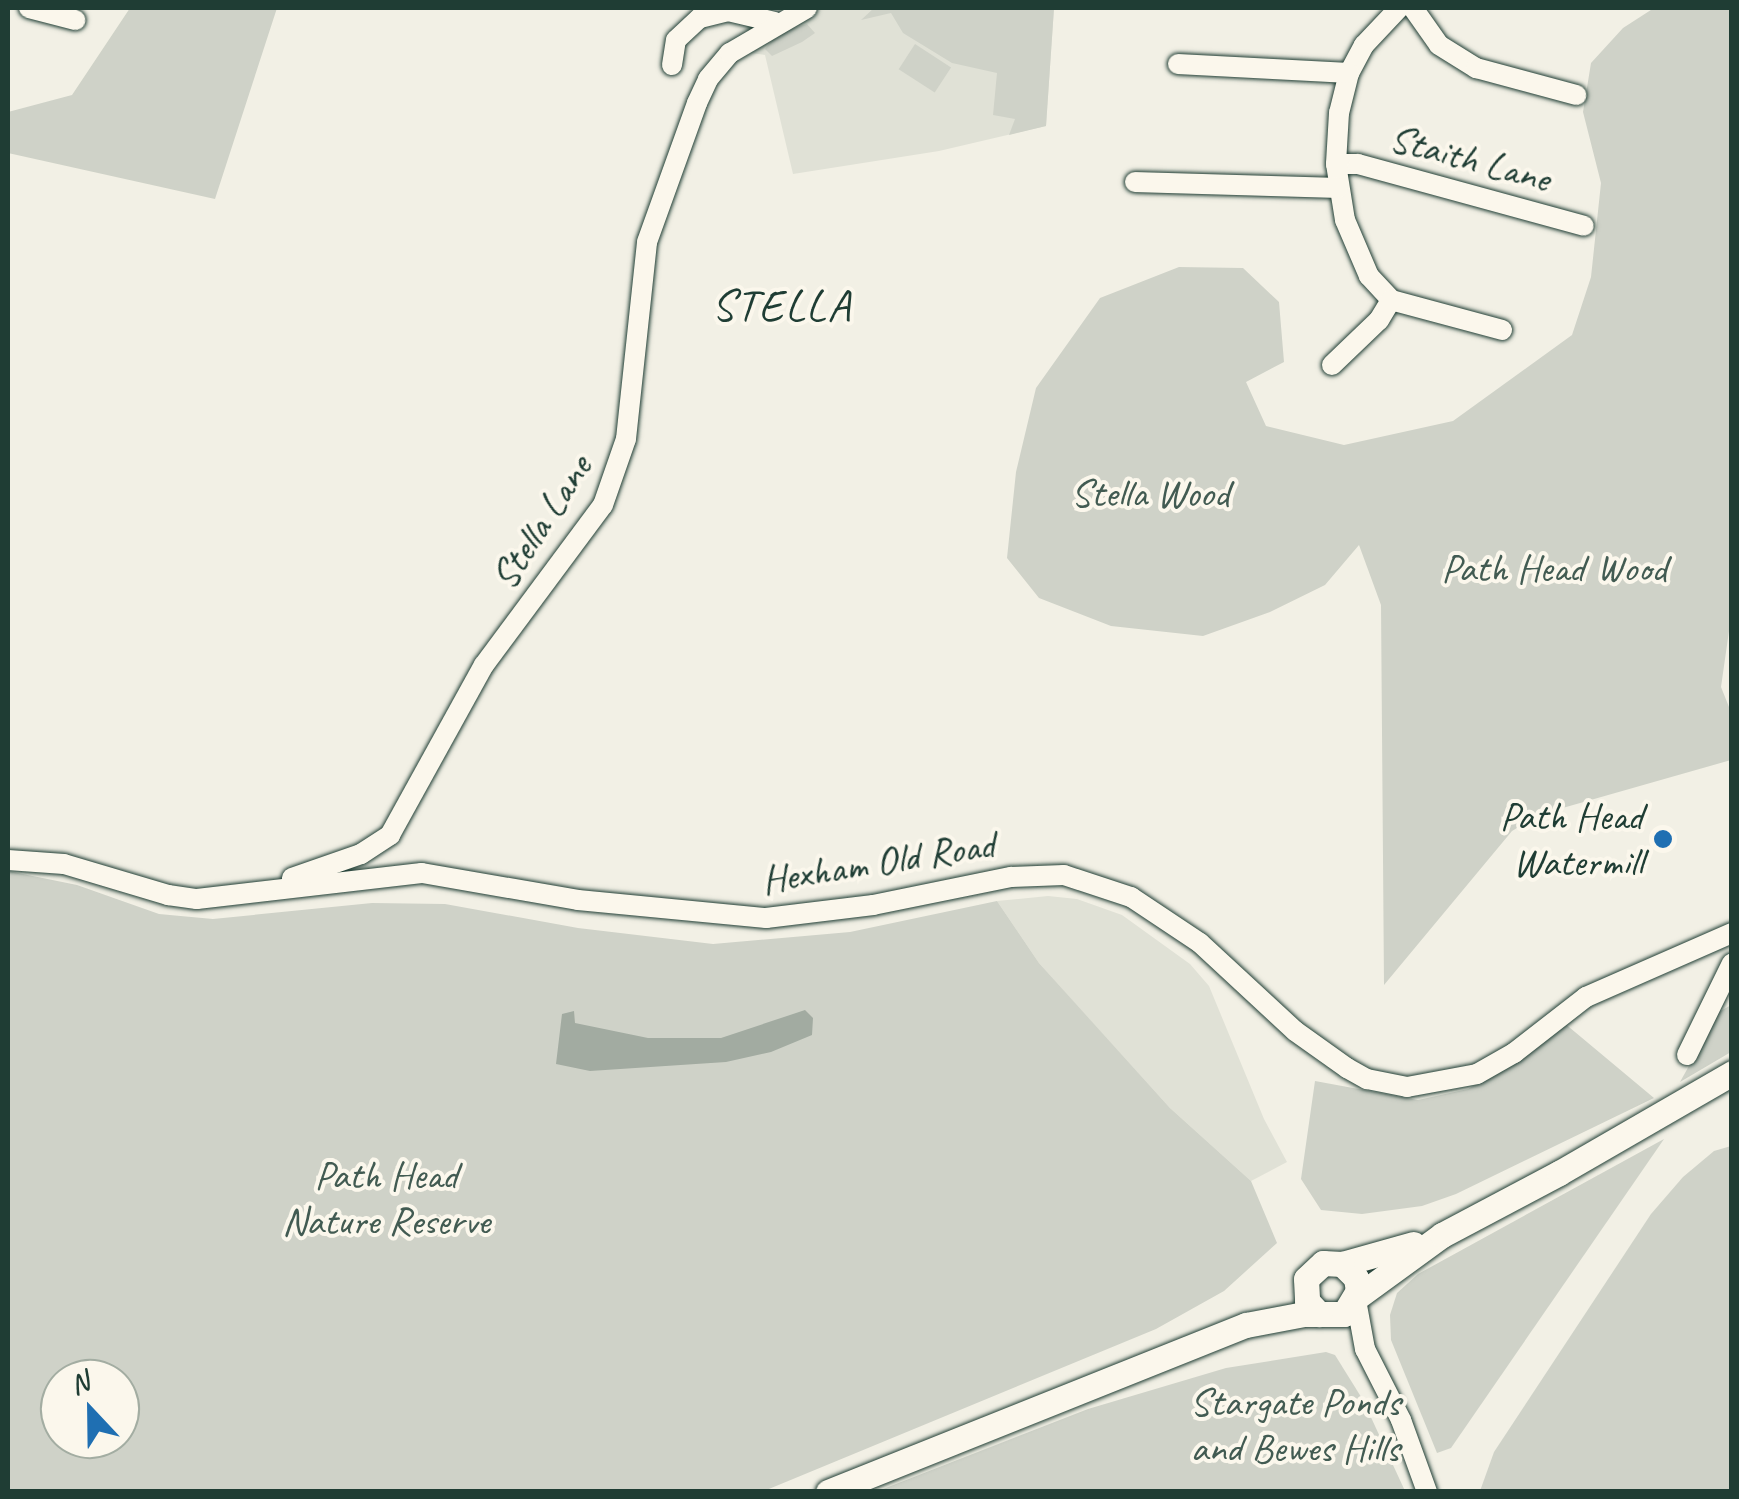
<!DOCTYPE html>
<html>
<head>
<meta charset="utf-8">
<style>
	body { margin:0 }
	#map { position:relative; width:1739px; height:1499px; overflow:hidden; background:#f2f0e5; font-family:Caveat,sans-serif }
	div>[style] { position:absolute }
	.built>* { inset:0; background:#e0e1d6 }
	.green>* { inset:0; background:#cfd2c8; transform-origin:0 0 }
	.water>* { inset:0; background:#a2aba1 }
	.roads { filter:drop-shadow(0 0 2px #1f3d34) drop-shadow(0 0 2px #1f3d34) }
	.minor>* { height:20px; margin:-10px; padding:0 10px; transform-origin:10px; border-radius:10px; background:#fbf7ec }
	.major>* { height:25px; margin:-12.5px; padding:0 12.5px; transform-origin:12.5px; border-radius:12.5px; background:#fbf7ec }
	.dots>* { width:28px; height:28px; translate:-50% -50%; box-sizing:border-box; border:5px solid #fbf7ec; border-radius:50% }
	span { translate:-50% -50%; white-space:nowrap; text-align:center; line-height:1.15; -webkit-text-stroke:8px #fbf7ec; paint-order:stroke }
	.street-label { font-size:40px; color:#1f3d34 }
	.park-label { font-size:40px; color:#425b52 }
	.poi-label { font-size:40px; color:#1f3d34 }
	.right { translate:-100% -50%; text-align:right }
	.quarter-label { font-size:45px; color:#1f3d34; letter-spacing:2.5px }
	.frame { position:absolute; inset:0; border:10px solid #1f3d34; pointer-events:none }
	.north { position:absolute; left:40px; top:1359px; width:100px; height:100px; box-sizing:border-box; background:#fbf7ec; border:2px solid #a3ada2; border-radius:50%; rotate:338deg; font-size:28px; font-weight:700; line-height:40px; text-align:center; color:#1f3d34 }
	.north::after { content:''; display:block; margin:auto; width:35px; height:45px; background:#1f6fb2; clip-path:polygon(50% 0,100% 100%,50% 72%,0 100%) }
</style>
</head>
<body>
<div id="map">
	<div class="built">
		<div style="clip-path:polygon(820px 8px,1054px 8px,1046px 126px,939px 151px,793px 174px,765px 55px,742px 52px)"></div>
		<div style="clip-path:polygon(1048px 896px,1077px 899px,1122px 915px,1190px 964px,1209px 986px,1264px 1119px,1287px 1162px,1251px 1181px,1170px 1108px,1073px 1001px,1039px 963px,997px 901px)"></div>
	</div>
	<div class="green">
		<div style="clip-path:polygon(130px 8px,277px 8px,215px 199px,8px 153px,8px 112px,72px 95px)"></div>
		<div style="clip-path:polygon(874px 8px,1054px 8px,1046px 126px,1009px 135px,1015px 119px,993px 115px,997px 73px,952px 63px,903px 33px,891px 13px,861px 20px)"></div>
		<div style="clip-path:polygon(1654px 8px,1731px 8px,1732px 610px,1721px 687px,1731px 712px,1731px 760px,1538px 815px,1512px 831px,1384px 985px,1381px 605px,1359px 545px,1325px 585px,1270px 612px,1203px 636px,1111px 626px,1039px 598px,1007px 558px,1016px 472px,1036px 388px,1100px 298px,1179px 267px,1243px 268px,1279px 302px,1284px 362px,1246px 382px,1266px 426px,1344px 445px,1453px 421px,1572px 335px,1591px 277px,1601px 183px,1583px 112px,1591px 63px,1623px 28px)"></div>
		<div style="clip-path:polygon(807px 24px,815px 33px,802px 42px,772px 56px,765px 49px,779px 33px)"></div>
		<div style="left:915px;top:44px;width:43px;height:30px;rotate:33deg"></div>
		<div style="clip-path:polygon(evenodd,8px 871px,77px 885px,159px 914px,213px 919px,372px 903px,445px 904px,578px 928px,713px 944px,850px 932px,997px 901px,1039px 963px,1170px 1108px,1251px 1181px,1277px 1243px,1224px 1291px,1156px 1329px,764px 1491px,8px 1491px,8px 871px,60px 1379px,120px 1379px,120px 1439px,60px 1439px,60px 1379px)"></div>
		<div style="clip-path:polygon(1731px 1005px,1731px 1052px,1680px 1082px,1719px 1012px)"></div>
		<div style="clip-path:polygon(1563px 1022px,1654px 1098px,1456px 1194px,1422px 1206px,1362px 1214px,1321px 1210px,1301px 1179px,1315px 1081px,1418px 1100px,1468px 1089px,1520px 1060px)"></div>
		<div style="clip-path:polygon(1664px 1139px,1451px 1448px,1437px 1453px,1391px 1340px,1390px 1315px,1397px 1293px,1418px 1274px)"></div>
		<div style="clip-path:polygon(1731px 1146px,1731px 1491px,1480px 1491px,1494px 1452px,1651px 1214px,1683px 1177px,1714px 1151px)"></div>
		<div style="clip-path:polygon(1326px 1352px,1335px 1355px,1363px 1400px,1405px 1491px,878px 1491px,1088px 1409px,1226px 1368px)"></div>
	</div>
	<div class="water">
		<div style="clip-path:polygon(805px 1010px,813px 1018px,812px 1035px,771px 1052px,726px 1062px,590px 1071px,556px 1064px,562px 1014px,574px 1011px,575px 1023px,648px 1038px,721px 1038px)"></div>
	</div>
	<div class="roads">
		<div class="minor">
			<div style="left:29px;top:8px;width:48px;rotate:14.6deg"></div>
			<div style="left:1399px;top:8px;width:51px;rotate:133.4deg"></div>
			<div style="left:1364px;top:45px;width:32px;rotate:118deg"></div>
			<div style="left:1349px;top:73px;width:41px;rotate:104deg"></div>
			<div style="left:1339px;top:113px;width:51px;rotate:93.4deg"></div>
			<div style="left:1336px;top:164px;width:57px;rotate:80.9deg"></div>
			<div style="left:1345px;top:220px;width:61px;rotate:66.8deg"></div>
			<div style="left:1369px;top:276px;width:33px;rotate:47deg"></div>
			<div style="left:1391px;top:300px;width:115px;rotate:15.1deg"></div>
			<div style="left:1413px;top:8px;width:45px;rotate:54.9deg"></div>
			<div style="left:1439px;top:45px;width:44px;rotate:31.9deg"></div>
			<div style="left:1476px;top:68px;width:104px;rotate:15.1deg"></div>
			<div style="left:1178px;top:64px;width:171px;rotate:3deg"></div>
			<div style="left:672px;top:65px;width:25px;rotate:-81deg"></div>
			<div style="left:676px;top:40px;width:33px;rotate:-43deg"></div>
			<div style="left:700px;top:18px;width:29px;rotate:-14deg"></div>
			<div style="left:728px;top:11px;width:48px;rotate:13.2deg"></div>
			<div style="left:1336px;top:164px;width:22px"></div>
			<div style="left:1358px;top:164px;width:234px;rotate:15.3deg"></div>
			<div style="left:1135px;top:182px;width:203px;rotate:1.7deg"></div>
			<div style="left:1332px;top:365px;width:65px;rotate:-43.8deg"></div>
			<div style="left:1379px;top:320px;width:23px;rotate:-59deg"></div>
			<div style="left:8px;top:860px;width:56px;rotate:4.1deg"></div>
			<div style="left:64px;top:864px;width:109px;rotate:16.6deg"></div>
			<div style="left:168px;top:895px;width:29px;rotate:8deg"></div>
			<div style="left:197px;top:899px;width:226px;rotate:-6.6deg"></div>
			<div style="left:422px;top:873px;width:158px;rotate:9.8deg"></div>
			<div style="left:578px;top:900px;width:189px;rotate:5.5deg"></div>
			<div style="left:766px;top:918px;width:108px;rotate:-6.9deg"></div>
			<div style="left:873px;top:905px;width:141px;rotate:-11.5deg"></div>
			<div style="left:1011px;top:877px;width:53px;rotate:-2.2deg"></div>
			<div style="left:1064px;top:875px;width:71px;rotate:18.2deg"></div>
			<div style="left:1131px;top:897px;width:83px;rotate:33.7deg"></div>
			<div style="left:1200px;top:943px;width:129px;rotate:42.8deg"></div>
			<div style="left:1295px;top:1031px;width:64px;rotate:35.4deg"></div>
			<div style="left:1347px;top:1068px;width:23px;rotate:29deg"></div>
			<div style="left:1367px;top:1079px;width:41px;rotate:11.3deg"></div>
			<div style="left:1407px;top:1087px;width:71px;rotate:-10.5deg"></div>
			<div style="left:1477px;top:1074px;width:43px;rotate:-29.6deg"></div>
			<div style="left:1514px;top:1053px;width:91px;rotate:-37.9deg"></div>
			<div style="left:1586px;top:997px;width:159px;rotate:-23.7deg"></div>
			<div style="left:292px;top:878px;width:73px;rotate:-19.2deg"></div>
			<div style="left:361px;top:854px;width:35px;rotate:-33deg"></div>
			<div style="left:390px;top:835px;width:194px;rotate:-61.1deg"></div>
			<div style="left:484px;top:665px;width:199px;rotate:-53.4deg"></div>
			<div style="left:603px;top:505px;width:70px;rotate:-70.8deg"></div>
			<div style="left:626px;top:439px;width:198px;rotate:-83.9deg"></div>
			<div style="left:647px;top:242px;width:148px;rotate:-70.2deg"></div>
			<div style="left:697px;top:103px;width:26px;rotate:-65deg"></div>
			<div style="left:708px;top:79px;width:34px;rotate:-50deg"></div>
			<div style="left:730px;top:53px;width:89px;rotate:-30.3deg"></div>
			<div style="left:1687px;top:1055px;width:102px;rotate:-63.9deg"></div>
			<div style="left:1356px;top:1300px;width:50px;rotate:79.6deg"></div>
			<div style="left:1365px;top:1349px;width:80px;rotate:63.1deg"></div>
			<div style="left:1401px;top:1420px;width:77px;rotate:70.1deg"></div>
		</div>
		<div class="major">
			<div style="left:1342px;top:1264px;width:74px;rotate:-15.7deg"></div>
			<div style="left:1357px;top:1297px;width:105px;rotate:-36.1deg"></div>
			<div style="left:1442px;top:1235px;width:132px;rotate:-27.9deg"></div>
			<div style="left:1559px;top:1173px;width:200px;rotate:-30deg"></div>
			<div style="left:828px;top:1492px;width:450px;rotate:-21.8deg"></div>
			<div style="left:1246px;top:1325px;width:59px;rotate:-10.7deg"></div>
			<div style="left:1304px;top:1314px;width:40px"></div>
			<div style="left:1344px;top:1314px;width:27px;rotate:-59deg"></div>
			<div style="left:1358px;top:1291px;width:13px;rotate:-99deg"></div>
			<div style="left:1356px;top:1278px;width:20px;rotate:-135deg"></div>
			<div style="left:1342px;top:1264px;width:19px;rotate:-177deg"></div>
			<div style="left:1323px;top:1263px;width:23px;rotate:137deg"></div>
			<div style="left:1306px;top:1279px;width:22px;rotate:87deg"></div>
			<div style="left:1307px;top:1301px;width:18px;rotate:47deg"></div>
		</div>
	</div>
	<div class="dots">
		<div style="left:1663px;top:839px;background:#1f6fb2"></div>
	</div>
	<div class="street-label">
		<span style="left:1470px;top:158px;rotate:15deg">Staith Lane</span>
		<span style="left:541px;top:522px;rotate:-57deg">Stella Lane</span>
		<span style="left:878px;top:862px;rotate:-9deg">Hexham Old Road</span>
	</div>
	<div class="park-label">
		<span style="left:1150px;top:493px">Stella Wood</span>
		<span style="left:1554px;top:568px">Path Head Wood</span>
		<span style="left:386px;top:1198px">Path Head<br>Nature Reserve</span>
		<span style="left:1295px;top:1425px">Stargate Ponds<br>and Bewes Hills</span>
	</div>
	<div class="poi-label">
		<span class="right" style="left:1643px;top:839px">Path Head<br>Watermill</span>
	</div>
	<div class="quarter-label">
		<span style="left:782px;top:306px">STELLA</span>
	</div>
	<div class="frame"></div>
	<div class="north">N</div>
</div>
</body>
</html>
